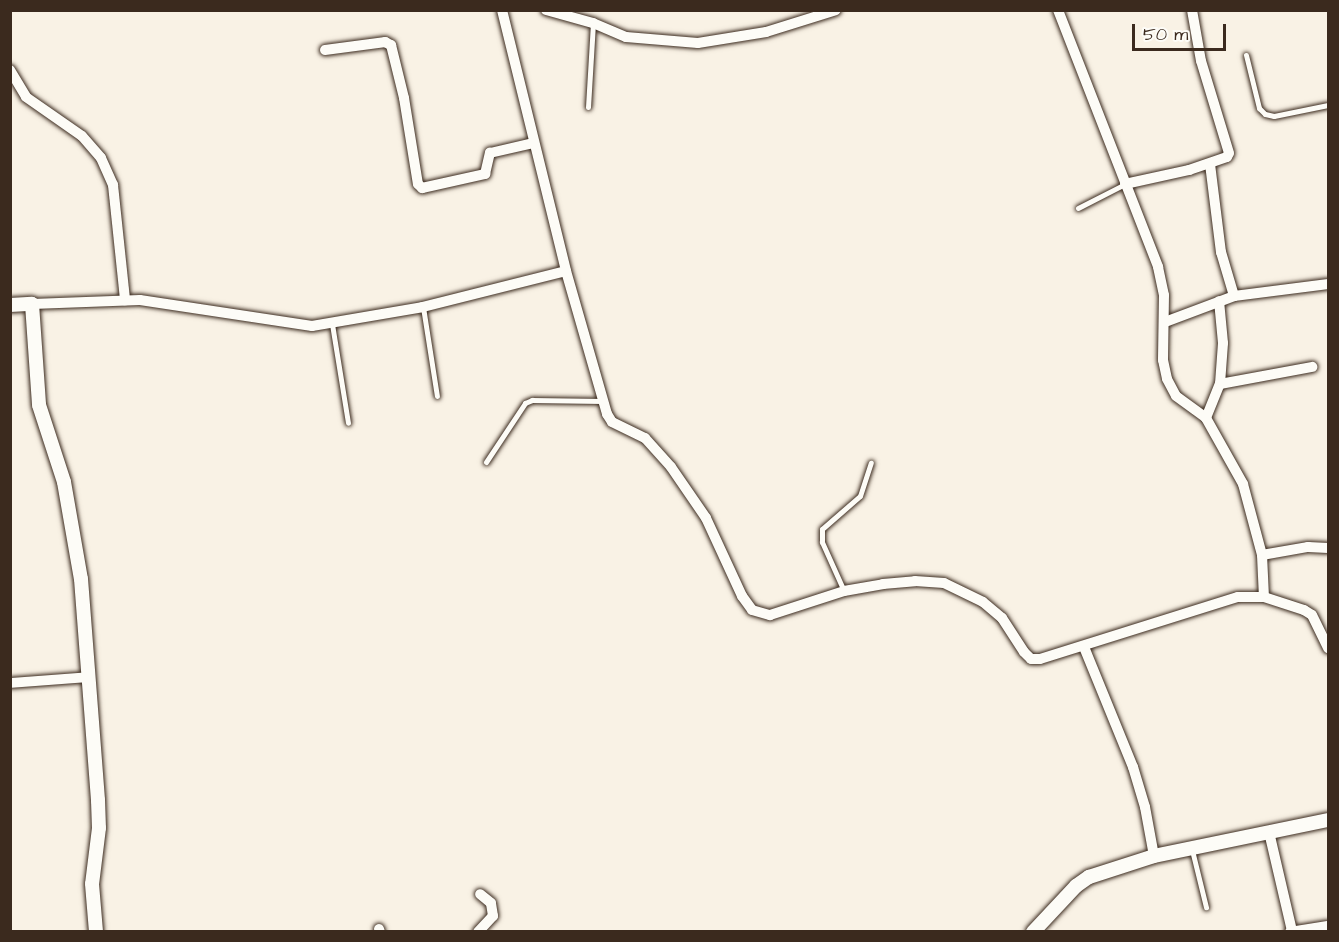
<!DOCTYPE html>
<html>
<head>
<meta charset="utf-8">
<style>
	body { margin:0 }
	#map { position:relative; width:1339px; height:942px; overflow:hidden; background:#f9f2e5; font-family:"Architects Daughter",sans-serif }
	div>[style] { position:absolute }
	.roads { filter:drop-shadow(0 0 2px #3b2a1e) drop-shadow(0 0 2px #3b2a1e) }
	.service>* { height:5px; margin:-2.5px; padding:0 2.5px; transform-origin:2.5px; border-radius:2.5px; background:#fdfcf7 }
	.minor>* { height:10px; margin:-5px; padding:0 5px; transform-origin:5px; border-radius:5px; background:#fdfcf7 }
	.tertiary>* { height:14px; margin:-7px; padding:0 7px; transform-origin:7px; border-radius:7px; background:#fdfcf7 }
	span { translate:-50% -50%; white-space:nowrap; text-align:center; line-height:1.15; -webkit-text-stroke:5px #fdfcf7; paint-order:stroke }
	.frame { position:absolute; inset:0; border:12px solid #3b2a1e; pointer-events:none }
	.scale { position:absolute; left:1132px; top:24px; width:94px; height:27px; box-sizing:border-box; border:3px solid #3b2a1e; border-top:0; padding-left:8px; font-size:18px; line-height:21px; white-space:nowrap; color:#3b2a1e; -webkit-text-stroke:4px #fdfcf7; paint-order:stroke }
</style>
</head>
<body>
<div id="map">
	<div class="roads">
		<div class="service">
			<div style="left:1246px;top:55px;width:55px;rotate:76.2deg"></div>
			<div style="left:1259px;top:108px;width:8px;rotate:45deg"></div>
			<div style="left:1265px;top:114px;width:9px;rotate:13deg"></div>
			<div style="left:1274px;top:116px;width:55px;rotate:-11.5deg"></div>
			<div style="left:588px;top:107px;width:84px;rotate:-86.6deg"></div>
			<div style="left:1078px;top:208px;width:53px;rotate:-27.1deg"></div>
			<div style="left:423px;top:307px;width:90px;rotate:81.1deg"></div>
			<div style="left:332px;top:324px;width:100px;rotate:80.8deg"></div>
			<div style="left:486px;top:462px;width:71px;rotate:-56.5deg"></div>
			<div style="left:525px;top:403px;width:8px;rotate:-23deg"></div>
			<div style="left:532px;top:400px;width:71px;rotate:0.8deg"></div>
			<div style="left:844px;top:591px;width:54px;rotate:-114.2deg"></div>
			<div style="left:822px;top:542px;width:13px;rotate:-90deg"></div>
			<div style="left:822px;top:529px;width:50px;rotate:-41deg"></div>
			<div style="left:860px;top:496px;width:35px;rotate:-72deg"></div>
			<div style="left:1192px;top:850px;width:59px;rotate:76.2deg"></div>
		</div>
		<div class="minor">
			<div style="left:502px;top:10px;width:269px;rotate:76.2deg"></div>
			<div style="left:566px;top:271px;width:149px;rotate:74deg"></div>
			<div style="left:607px;top:414px;width:9px;rotate:58deg"></div>
			<div style="left:612px;top:422px;width:37px;rotate:26deg"></div>
			<div style="left:645px;top:438px;width:39px;rotate:48deg"></div>
			<div style="left:671px;top:467px;width:62px;rotate:55.5deg"></div>
			<div style="left:706px;top:518px;width:86px;rotate:65.2deg"></div>
			<div style="left:742px;top:596px;width:17px;rotate:54deg"></div>
			<div style="left:752px;top:610px;width:19px;rotate:16deg"></div>
			<div style="left:770px;top:615px;width:78px;rotate:-18deg"></div>
			<div style="left:844px;top:591px;width:40px;rotate:-10deg"></div>
			<div style="left:883px;top:584px;width:32px;rotate:-5deg"></div>
			<div style="left:915px;top:581px;width:29px;rotate:4deg"></div>
			<div style="left:944px;top:583px;width:43px;rotate:26deg"></div>
			<div style="left:983px;top:602px;width:25px;rotate:40deg"></div>
			<div style="left:1002px;top:618px;width:40px;rotate:57.1deg"></div>
			<div style="left:1024px;top:652px;width:10px;rotate:45deg"></div>
			<div style="left:1031px;top:659px;width:9px"></div>
			<div style="left:1040px;top:659px;width:207px;rotate:-17.4deg"></div>
			<div style="left:1238px;top:597px;width:26px"></div>
			<div style="left:546px;top:10px;width:49px;rotate:15.5deg"></div>
			<div style="left:593px;top:23px;width:36px;rotate:23deg"></div>
			<div style="left:626px;top:37px;width:72px;rotate:4.8deg"></div>
			<div style="left:698px;top:43px;width:69px;rotate:-9.2deg"></div>
			<div style="left:766px;top:32px;width:73px;rotate:-17.4deg"></div>
			<div style="left:1058px;top:10px;width:276px;rotate:68.7deg"></div>
			<div style="left:1158px;top:267px;width:29px;rotate:78deg"></div>
			<div style="left:1164px;top:295px;width:65px;rotate:90.9deg"></div>
			<div style="left:1163px;top:360px;width:19px;rotate:78deg"></div>
			<div style="left:1167px;top:379px;width:19px;rotate:62deg"></div>
			<div style="left:1176px;top:396px;width:37px;rotate:36deg"></div>
			<div style="left:1206px;top:418px;width:76px;rotate:60.7deg"></div>
			<div style="left:1243px;top:484px;width:73px;rotate:75deg"></div>
			<div style="left:1262px;top:555px;width:42px;rotate:87.3deg"></div>
			<div style="left:1264px;top:597px;width:42px;rotate:18deg"></div>
			<div style="left:1304px;top:610px;width:9px;rotate:32deg"></div>
			<div style="left:1312px;top:615px;width:37px;rotate:64deg"></div>
			<div style="left:325px;top:50px;width:61px;rotate:-7.6deg"></div>
			<div style="left:385px;top:42px;width:7px;rotate:27deg"></div>
			<div style="left:391px;top:45px;width:55px;rotate:76.2deg"></div>
			<div style="left:404px;top:98px;width:87px;rotate:80.8deg"></div>
			<div style="left:418px;top:184px;width:6px;rotate:45deg"></div>
			<div style="left:422px;top:188px;width:65px;rotate:-12.5deg"></div>
			<div style="left:485px;top:174px;width:22px;rotate:-77deg"></div>
			<div style="left:490px;top:153px;width:44px;rotate:-13.1deg"></div>
			<div style="left:10px;top:70px;width:31px;rotate:59deg"></div>
			<div style="left:26px;top:97px;width:68px;rotate:34.9deg"></div>
			<div style="left:82px;top:136px;width:29px;rotate:49deg"></div>
			<div style="left:101px;top:158px;width:30px;rotate:66deg"></div>
			<div style="left:113px;top:185px;width:116px;rotate:84deg"></div>
			<div style="left:1210px;top:164px;width:89px;rotate:82.9deg"></div>
			<div style="left:1221px;top:252px;width:46px;rotate:73.5deg"></div>
			<div style="left:1125px;top:184px;width:66px;rotate:-12.3deg"></div>
			<div style="left:1189px;top:170px;width:40px;rotate:-18.9deg"></div>
			<div style="left:1227px;top:157px;width:4px;rotate:-63deg"></div>
			<div style="left:1229px;top:153px;width:96px;rotate:-106.9deg"></div>
			<div style="left:1201px;top:61px;width:52px;rotate:-100deg"></div>
			<div style="left:32px;top:304px;width:108px;rotate:-2.1deg"></div>
			<div style="left:140px;top:300px;width:174px;rotate:8.6deg"></div>
			<div style="left:312px;top:326px;width:113px;rotate:-9.7deg"></div>
			<div style="left:423px;top:307px;width:147px;rotate:-14.1deg"></div>
			<div style="left:1165px;top:322px;width:74px;rotate:-20.6deg"></div>
			<div style="left:1234px;top:296px;width:95px;rotate:-7.3deg"></div>
			<div style="left:1220px;top:384px;width:94px;rotate:-10.5deg"></div>
			<div style="left:1206px;top:418px;width:37px;rotate:-68deg"></div>
			<div style="left:1220px;top:384px;width:41px;rotate:-85.8deg"></div>
			<div style="left:1223px;top:343px;width:42px;rotate:-95.4deg"></div>
			<div style="left:1262px;top:555px;width:47px;rotate:-9.9deg"></div>
			<div style="left:1308px;top:547px;width:20px;rotate:3deg"></div>
			<div style="left:1084px;top:647px;width:130px;rotate:67.8deg"></div>
			<div style="left:1133px;top:767px;width:42px;rotate:73.3deg"></div>
			<div style="left:1145px;top:807px;width:50px;rotate:79.6deg"></div>
			<div style="left:10px;top:683px;width:80px;rotate:-4.3deg"></div>
			<div style="left:1269px;top:832px;width:102px;rotate:76.9deg"></div>
			<div style="left:379px;top:929px;width:3px;rotate:72deg"></div>
			<div style="left:478px;top:932px;width:22px;rotate:-47deg"></div>
			<div style="left:493px;top:916px;width:13px;rotate:-99deg"></div>
			<div style="left:491px;top:903px;width:14px;rotate:-141deg"></div>
			<div style="left:1290px;top:932px;width:38px;rotate:-9deg"></div>
		</div>
		<div class="tertiary">
			<div style="left:10px;top:305px;width:22px;rotate:-3deg"></div>
			<div style="left:32px;top:304px;width:101px;rotate:86deg"></div>
			<div style="left:39px;top:405px;width:81px;rotate:72deg"></div>
			<div style="left:64px;top:482px;width:98px;rotate:80.1deg"></div>
			<div style="left:81px;top:579px;width:222px;rotate:85.6deg"></div>
			<div style="left:98px;top:800px;width:28px;rotate:88deg"></div>
			<div style="left:99px;top:828px;width:56px;rotate:97.1deg"></div>
			<div style="left:92px;top:884px;width:48px;rotate:85.2deg"></div>
			<div style="left:1033px;top:932px;width:63px;rotate:-46.9deg"></div>
			<div style="left:1076px;top:886px;width:16px;rotate:-35deg"></div>
			<div style="left:1089px;top:877px;width:68px;rotate:-17.9deg"></div>
			<div style="left:1154px;top:856px;width:178px;rotate:-11.7deg"></div>
		</div>
	</div>
	<div class="frame"></div>
	<div class="scale">50 m</div>
</div>
</body>
</html>
